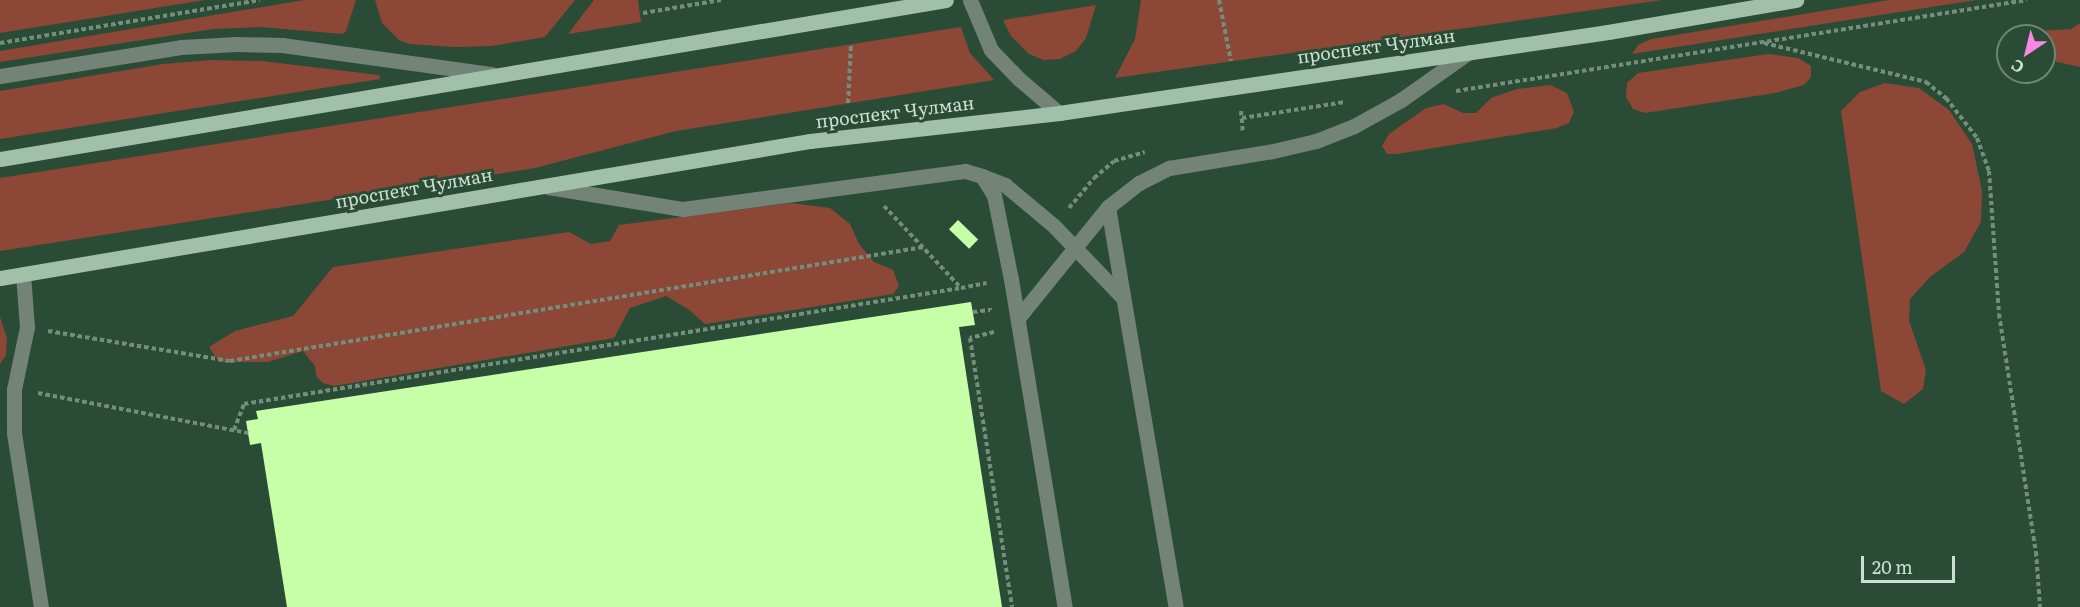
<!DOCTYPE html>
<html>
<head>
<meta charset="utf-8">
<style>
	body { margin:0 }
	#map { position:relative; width:2080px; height:607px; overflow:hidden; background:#2a4c36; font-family:Literata,serif }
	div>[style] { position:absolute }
	.green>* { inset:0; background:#8c4736 }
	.building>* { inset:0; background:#c7ffa8; transform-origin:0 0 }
	.path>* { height:4px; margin-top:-2px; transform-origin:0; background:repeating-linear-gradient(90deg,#738e7c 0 4.5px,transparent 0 7.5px) }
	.minor>* { height:15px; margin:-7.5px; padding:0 7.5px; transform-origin:7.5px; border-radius:7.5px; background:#738378 }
	.major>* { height:15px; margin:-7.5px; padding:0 7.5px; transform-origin:7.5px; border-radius:7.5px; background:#a1c0aa }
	span { translate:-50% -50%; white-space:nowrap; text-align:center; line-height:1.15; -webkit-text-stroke:6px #2a4c36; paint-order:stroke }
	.street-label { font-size:18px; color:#cddfd2 }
	.north { position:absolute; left:1996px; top:24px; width:60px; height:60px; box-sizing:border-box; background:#2a4c36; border:2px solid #6b8774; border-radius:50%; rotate:215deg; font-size:16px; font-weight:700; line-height:24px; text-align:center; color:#cddfd2 }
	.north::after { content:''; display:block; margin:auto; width:21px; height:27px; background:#fb87e5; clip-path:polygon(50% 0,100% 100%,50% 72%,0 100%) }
	.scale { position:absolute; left:1861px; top:556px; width:94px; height:27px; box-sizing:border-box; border:3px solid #cddfd2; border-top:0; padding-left:8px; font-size:18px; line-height:21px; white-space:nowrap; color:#cddfd2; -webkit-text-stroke:4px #2a4c36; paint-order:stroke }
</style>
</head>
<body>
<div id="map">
	<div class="green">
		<div style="clip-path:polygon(0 0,205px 0,0 33px)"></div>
		<div style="clip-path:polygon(304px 0,356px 0,346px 31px,343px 34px,260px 27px,213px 29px,0 62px,0 51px)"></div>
		<div style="clip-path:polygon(375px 0,575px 0,545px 37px,492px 46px,455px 47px,409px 44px,399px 40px,382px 23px)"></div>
		<div style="clip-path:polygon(594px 0,638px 0,641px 22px,568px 34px)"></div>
		<div style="clip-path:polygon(1141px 0,1662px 0,1115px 78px,1135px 39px)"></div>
		<div style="clip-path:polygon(1889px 0,1976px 0,1632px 54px,1638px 45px,1651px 39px)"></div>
		<div style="clip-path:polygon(1096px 5px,1086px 38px,1076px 51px,1060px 59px,1044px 60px,1029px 54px,1011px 36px,1003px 20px)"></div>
		<div style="clip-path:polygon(2080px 23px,2080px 67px,2044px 59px,2044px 36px,2036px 36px,2039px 31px,2071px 29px)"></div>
		<div style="clip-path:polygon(961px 27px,970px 53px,994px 80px,676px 131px,535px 168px,0 251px,0 178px)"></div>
		<div style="clip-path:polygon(1768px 54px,1798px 58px,1811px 66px,1811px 77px,1804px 85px,1775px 93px,1645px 113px,1633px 109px,1626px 97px,1627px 83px,1638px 73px)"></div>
		<div style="clip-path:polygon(211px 60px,262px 61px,379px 75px,380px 79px,0 139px,0 91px,163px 64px)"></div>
		<div style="clip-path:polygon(1885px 83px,1919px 88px,1949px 110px,1972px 144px,1982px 191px,1981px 222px,1964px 252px,1930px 277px,1910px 299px,1909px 321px,1926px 370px,1923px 389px,1904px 404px,1881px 391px,1841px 111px,1860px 92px)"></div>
		<div style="clip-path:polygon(1550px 85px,1567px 93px,1574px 112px,1569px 123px,1557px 128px,1397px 154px,1387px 154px,1382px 146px,1389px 134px,1426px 108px,1444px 104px,1463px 113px,1476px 113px,1491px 98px,1517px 89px)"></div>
		<div style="clip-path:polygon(791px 203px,830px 208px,850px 224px,859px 244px,874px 262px,893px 270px,899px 286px,893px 294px,705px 324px,688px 309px,666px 296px,630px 308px,614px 338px,334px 386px,323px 383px,316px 376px,315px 366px,303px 351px,268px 362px,219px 362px,209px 347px,235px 331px,293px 316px,333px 267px,569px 232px,591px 244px,610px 241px,619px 225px)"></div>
		<div style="clip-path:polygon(0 317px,7px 338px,6px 355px,0 364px)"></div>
	</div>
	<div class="building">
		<div style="left:958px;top:220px;width:28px;height:13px;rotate:44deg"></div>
		<div style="clip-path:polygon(971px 302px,975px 325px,959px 327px,1002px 607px,287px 607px,261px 443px,250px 445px,246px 421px,258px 419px,256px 411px)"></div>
	</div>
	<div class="path">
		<div style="left:1219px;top:0;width:62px;rotate:78.9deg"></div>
		<div style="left:643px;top:13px;width:79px;rotate:-9.5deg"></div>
		<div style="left:0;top:43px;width:263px;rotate:-9.4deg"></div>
		<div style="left:1764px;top:43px;width:167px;rotate:13.5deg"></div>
		<div style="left:1926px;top:82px;width:26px;rotate:39deg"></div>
		<div style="left:1946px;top:98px;width:51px;rotate:52.2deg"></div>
		<div style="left:1977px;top:138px;width:35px;rotate:70deg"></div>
		<div style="left:1989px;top:171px;width:143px;rotate:86deg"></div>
		<div style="left:1999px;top:314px;width:241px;rotate:81.2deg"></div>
		<div style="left:2036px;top:552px;width:55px;rotate:85.8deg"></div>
		<div style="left:1456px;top:91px;width:578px;rotate:-9.06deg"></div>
		<div style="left:848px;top:103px;width:59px;rotate:-87.1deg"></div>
		<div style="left:1241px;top:111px;width:21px;rotate:85deg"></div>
		<div style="left:1242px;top:118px;width:104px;rotate:-8.8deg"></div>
		<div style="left:884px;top:206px;width:112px;rotate:46.8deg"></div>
		<div style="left:961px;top:288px;width:26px;rotate:-11deg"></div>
		<div style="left:1069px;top:208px;width:39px;rotate:-50deg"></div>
		<div style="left:1094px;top:178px;width:26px;rotate:-40deg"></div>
		<div style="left:1114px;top:161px;width:32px;rotate:-16deg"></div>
		<div style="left:973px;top:312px;width:17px;rotate:-7deg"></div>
		<div style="left:990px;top:310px;width:2px;rotate:-90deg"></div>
		<div style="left:48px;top:331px;width:184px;rotate:9.4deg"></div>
		<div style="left:230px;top:361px;width:703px;rotate:-9.33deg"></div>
		<div style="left:994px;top:332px;width:25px;rotate:166deg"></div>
		<div style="left:970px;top:338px;width:272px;rotate:81.1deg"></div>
		<div style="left:38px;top:393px;width:214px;rotate:10.8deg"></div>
		<div style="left:234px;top:430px;width:28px;rotate:-69deg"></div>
		<div style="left:244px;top:404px;width:726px;rotate:-9.19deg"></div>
	</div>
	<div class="minor">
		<div style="left:970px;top:0;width:54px;rotate:67.2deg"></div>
		<div style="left:991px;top:50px;width:40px;rotate:46deg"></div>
		<div style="left:1019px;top:79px;width:52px;rotate:40.4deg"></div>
		<div style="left:0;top:76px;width:183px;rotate:-9.1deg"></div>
		<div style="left:181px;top:47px;width:56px;rotate:-3.1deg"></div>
		<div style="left:237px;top:44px;width:45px;rotate:1.3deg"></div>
		<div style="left:282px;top:45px;width:212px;rotate:7.9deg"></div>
		<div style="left:982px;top:176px;width:25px;rotate:21deg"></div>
		<div style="left:1005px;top:185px;width:64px;rotate:39.9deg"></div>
		<div style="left:1054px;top:226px;width:100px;rotate:46.2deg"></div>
		<div style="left:548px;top:187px;width:137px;rotate:9.3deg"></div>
		<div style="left:683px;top:209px;width:285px;rotate:-7.7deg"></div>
		<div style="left:965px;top:171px;width:18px;rotate:16deg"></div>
		<div style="left:982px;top:176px;width:22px;rotate:58deg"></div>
		<div style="left:994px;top:195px;width:86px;rotate:78.6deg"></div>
		<div style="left:1011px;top:279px;width:332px;rotate:80.7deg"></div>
		<div style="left:1108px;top:207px;width:406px;rotate:80.4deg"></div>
		<div style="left:23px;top:274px;width:53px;rotate:85.7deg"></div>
		<div style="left:27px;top:327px;width:63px;rotate:101.8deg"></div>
		<div style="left:14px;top:389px;width:44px;rotate:90deg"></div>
		<div style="left:14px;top:433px;width:176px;rotate:81.2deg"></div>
		<div style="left:1018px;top:318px;width:143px;rotate:-51deg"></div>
		<div style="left:1108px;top:207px;width:39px;rotate:-38deg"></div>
		<div style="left:1139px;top:183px;width:34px;rotate:-27deg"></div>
		<div style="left:1169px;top:168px;width:105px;rotate:-9.3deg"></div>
		<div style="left:1273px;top:151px;width:44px;rotate:-13.1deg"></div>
		<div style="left:1316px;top:141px;width:41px;rotate:-21.5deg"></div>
		<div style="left:1354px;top:126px;width:54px;rotate:-29deg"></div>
		<div style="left:1401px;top:100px;width:83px;rotate:-35.2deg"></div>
	</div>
	<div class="major">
		<div style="left:0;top:159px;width:959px;rotate:-9.54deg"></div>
		<div style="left:0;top:278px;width:822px;rotate:-9.6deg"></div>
		<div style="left:810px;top:141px;width:251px;rotate:-6.4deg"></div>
		<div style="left:1059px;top:113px;width:555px;rotate:-8.39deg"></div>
		<div style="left:1608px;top:32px;width:191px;rotate:-9.7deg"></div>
	</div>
	<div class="street-label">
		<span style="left:1376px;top:46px;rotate:-8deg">проспект Чулман</span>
		<span style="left:895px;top:112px;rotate:-7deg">проспект Чулман</span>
		<span style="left:414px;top:188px;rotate:-10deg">проспект Чулман</span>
	</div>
	<div class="north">С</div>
	<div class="scale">20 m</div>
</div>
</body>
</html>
